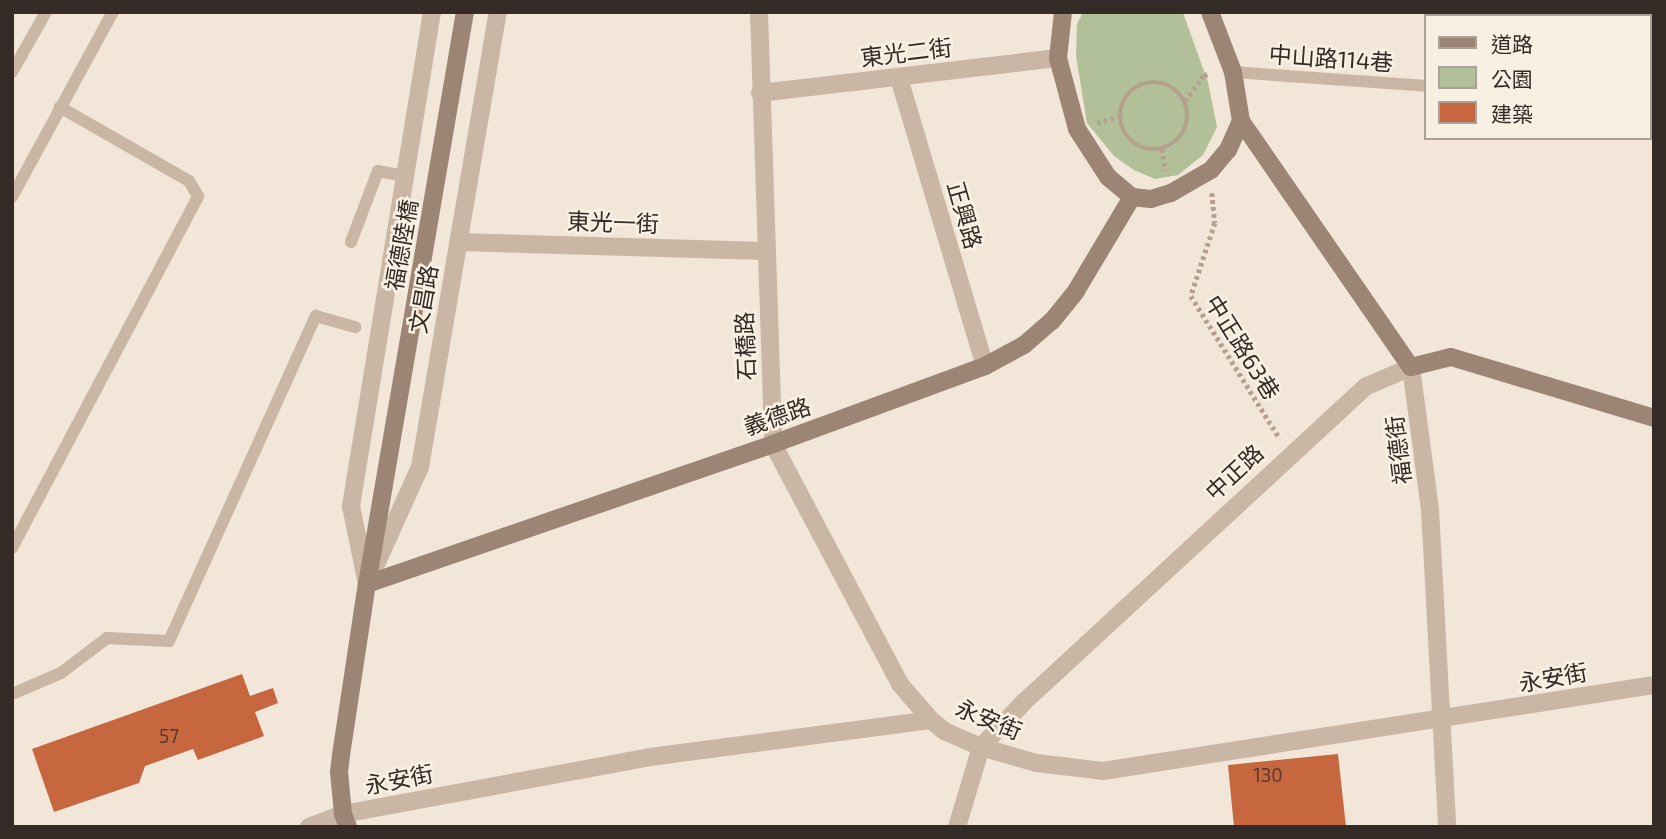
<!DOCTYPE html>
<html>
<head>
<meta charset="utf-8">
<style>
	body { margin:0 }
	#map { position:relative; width:1666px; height:839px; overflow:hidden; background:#f1e6d8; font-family:"Exo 2","Noto Sans TC",sans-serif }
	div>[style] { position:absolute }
	.green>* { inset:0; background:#b1c098 }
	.building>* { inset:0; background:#c76740 }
	.path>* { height:4.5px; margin-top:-2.25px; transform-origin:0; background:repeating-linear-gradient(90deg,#b5a08e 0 3.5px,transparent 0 7px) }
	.path>.ring { margin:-2.25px; padding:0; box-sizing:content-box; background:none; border:4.5px solid #b5a08e; border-radius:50% }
	.service>* { height:12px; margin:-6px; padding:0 6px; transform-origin:6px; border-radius:6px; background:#c9b6a4 }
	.minor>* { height:18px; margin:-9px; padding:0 9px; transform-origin:9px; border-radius:9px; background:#c9b6a4 }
	.secondary>* { height:18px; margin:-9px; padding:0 9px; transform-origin:9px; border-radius:9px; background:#9c8575 }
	span { translate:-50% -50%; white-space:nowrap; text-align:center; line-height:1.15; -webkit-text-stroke:5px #f9f0e4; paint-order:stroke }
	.number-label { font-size:19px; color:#593a2c }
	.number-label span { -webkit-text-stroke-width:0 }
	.street-label { font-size:23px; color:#342b26 }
	.frame { position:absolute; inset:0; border:14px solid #342b26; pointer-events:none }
	.legend { position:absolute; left:1424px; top:14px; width:228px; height:126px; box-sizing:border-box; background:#f9f0e4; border:2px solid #aaa198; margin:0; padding:9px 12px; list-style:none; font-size:21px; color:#342b26 }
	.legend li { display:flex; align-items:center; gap:14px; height:35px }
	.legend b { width:35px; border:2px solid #aaa198 }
</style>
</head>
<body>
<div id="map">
	<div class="green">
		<div style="clip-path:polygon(1083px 12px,1183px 13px,1208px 82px,1217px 127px,1203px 155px,1178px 175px,1155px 179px,1134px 170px,1114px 156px,1087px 123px,1076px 56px,1077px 24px)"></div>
	</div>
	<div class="building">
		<div style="clip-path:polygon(242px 674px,250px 696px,273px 688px,278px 703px,255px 712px,264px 736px,198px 760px,193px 749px,145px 766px,139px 783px,54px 812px,32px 749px)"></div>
		<div style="clip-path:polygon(1338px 754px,1346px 827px,1234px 827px,1228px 765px)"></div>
	</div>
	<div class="path">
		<div class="ring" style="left:1120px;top:82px;width:63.5px;height:63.5px"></div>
		<div style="left:1185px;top:101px;width:32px;rotate:-54deg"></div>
		<div style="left:1204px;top:75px;width:7px;rotate:-8deg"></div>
		<div style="left:1097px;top:123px;width:23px;rotate:-18deg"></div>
		<div style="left:1162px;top:149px;width:22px;rotate:80deg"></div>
		<div style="left:1212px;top:193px;width:30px;rotate:84deg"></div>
		<div style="left:1215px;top:223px;width:77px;rotate:108.2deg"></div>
		<div style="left:1191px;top:296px;width:168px;rotate:58.1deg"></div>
	</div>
	<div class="service">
		<div style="left:12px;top:72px;width:69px;rotate:-60.5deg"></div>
		<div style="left:1233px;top:72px;width:194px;rotate:4.1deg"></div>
		<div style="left:1650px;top:93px;width:4px"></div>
		<div style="left:12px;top:197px;width:211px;rotate:-61.4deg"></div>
		<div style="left:351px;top:242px;width:76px;rotate:-69.2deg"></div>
		<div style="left:378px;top:171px;width:26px;rotate:11deg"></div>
		<div style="left:12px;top:548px;width:398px;rotate:-62.1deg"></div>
		<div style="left:198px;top:196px;width:17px;rotate:-121deg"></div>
		<div style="left:189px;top:181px;width:149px;rotate:-150.2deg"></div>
		<div style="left:12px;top:694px;width:53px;rotate:-23.2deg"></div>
		<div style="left:61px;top:673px;width:58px;rotate:-37.3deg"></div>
		<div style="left:107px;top:638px;width:62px;rotate:2.8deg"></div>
		<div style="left:169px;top:641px;width:357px;rotate:-65.7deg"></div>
		<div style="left:316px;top:316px;width:41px;rotate:15.8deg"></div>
	</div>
	<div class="minor">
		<div style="left:759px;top:12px;width:432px;rotate:88.1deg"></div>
		<div style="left:773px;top:444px;width:272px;rotate:62.1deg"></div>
		<div style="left:900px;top:684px;width:48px;rotate:49.3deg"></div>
		<div style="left:899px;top:78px;width:301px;rotate:73.4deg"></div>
		<div style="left:760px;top:93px;width:300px;rotate:-6.7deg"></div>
		<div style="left:458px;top:242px;width:308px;rotate:1.7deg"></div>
		<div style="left:373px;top:571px;width:114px;rotate:-65.7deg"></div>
		<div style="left:420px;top:467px;width:462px;rotate:-80.3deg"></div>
		<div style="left:367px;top:584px;width:80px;rotate:-101.6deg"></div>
		<div style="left:351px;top:506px;width:501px;rotate:-80.69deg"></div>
		<div style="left:309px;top:827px;width:36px;rotate:-21deg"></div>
		<div style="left:343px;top:814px;width:312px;rotate:-10.5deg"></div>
		<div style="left:650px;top:757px;width:283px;rotate:-7.5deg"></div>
		<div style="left:931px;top:720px;width:17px;rotate:40deg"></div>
		<div style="left:944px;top:731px;width:40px;rotate:23.4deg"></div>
		<div style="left:981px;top:747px;width:57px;rotate:16.2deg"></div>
		<div style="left:1036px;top:763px;width:67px;rotate:6.8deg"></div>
		<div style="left:1103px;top:771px;width:558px;rotate:-8.87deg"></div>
		<div style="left:957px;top:827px;width:84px;rotate:-73.3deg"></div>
		<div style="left:981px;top:747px;width:62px;rotate:-46.3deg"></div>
		<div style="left:1024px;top:702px;width:466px;rotate:-42.7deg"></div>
		<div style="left:1367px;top:386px;width:48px;rotate:-23.4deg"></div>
		<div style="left:1411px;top:367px;width:143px;rotate:82.4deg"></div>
		<div style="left:1430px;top:509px;width:318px;rotate:86.9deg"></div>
	</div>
	<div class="secondary">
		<div style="left:1063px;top:12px;width:46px;rotate:96.2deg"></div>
		<div style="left:1058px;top:58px;width:73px;rotate:75deg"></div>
		<div style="left:1077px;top:129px;width:57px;rotate:57.1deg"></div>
		<div style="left:1108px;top:177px;width:31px;rotate:40deg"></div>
		<div style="left:1132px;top:197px;width:19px;rotate:6deg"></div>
		<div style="left:1151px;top:199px;width:21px;rotate:-17deg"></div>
		<div style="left:1171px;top:193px;width:46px;rotate:-29.9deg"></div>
		<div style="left:1211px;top:170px;width:26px;rotate:-50deg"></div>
		<div style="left:1228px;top:150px;width:32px;rotate:-66deg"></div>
		<div style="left:1210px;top:12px;width:64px;rotate:69deg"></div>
		<div style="left:1233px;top:72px;width:50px;rotate:80.7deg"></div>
		<div style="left:1241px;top:121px;width:299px;rotate:55.4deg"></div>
		<div style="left:1411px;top:367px;width:41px;rotate:-14deg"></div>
		<div style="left:1451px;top:357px;width:212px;rotate:16.7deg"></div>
		<div style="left:367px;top:584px;width:429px;rotate:-19deg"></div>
		<div style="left:773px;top:444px;width:226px;rotate:-20.2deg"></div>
		<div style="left:985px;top:366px;width:44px;rotate:-28.3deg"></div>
		<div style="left:1024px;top:345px;width:37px;rotate:-41deg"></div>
		<div style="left:1052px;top:321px;width:38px;rotate:-51deg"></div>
		<div style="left:1076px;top:291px;width:109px;rotate:-59.2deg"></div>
		<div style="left:348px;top:827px;width:14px;rotate:-111deg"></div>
		<div style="left:343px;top:814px;width:42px;rotate:-95.4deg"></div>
		<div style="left:339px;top:772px;width:17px;rotate:-83deg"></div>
		<div style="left:341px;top:755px;width:173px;rotate:-81.4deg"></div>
		<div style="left:367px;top:584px;width:580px;rotate:-80.28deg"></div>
	</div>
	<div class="number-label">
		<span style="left:169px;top:736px">57</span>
		<span style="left:1268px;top:775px">130</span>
	</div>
	<div class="street-label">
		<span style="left:906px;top:52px;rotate:-7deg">東光二街</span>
		<span style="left:1331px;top:58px;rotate:4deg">中山路114巷</span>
		<span style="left:965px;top:215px;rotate:74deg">正興路</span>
		<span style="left:613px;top:222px;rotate:2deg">東光一街</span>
		<span style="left:401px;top:245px;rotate:-80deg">福德陸橋</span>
		<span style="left:423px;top:299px;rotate:-80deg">文昌路</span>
		<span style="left:745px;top:346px;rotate:-92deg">石橋路</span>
		<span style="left:1243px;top:347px;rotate:58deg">中正路63巷</span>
		<span style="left:777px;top:416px;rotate:-19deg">義德路</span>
		<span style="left:1398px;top:450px;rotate:-97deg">福德街</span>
		<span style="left:1234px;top:472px;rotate:-43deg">中正路</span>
		<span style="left:1553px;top:677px;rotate:-10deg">永安街</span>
		<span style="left:989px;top:719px;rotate:22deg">永安街</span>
		<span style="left:399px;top:779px;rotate:-11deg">永安街</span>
	</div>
	<div class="frame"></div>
	<ul class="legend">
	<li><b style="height:9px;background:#9c8575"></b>道路</li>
	<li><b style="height:19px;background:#b1c098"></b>公園</li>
	<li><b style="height:19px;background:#c76740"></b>建築</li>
	</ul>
</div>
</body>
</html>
